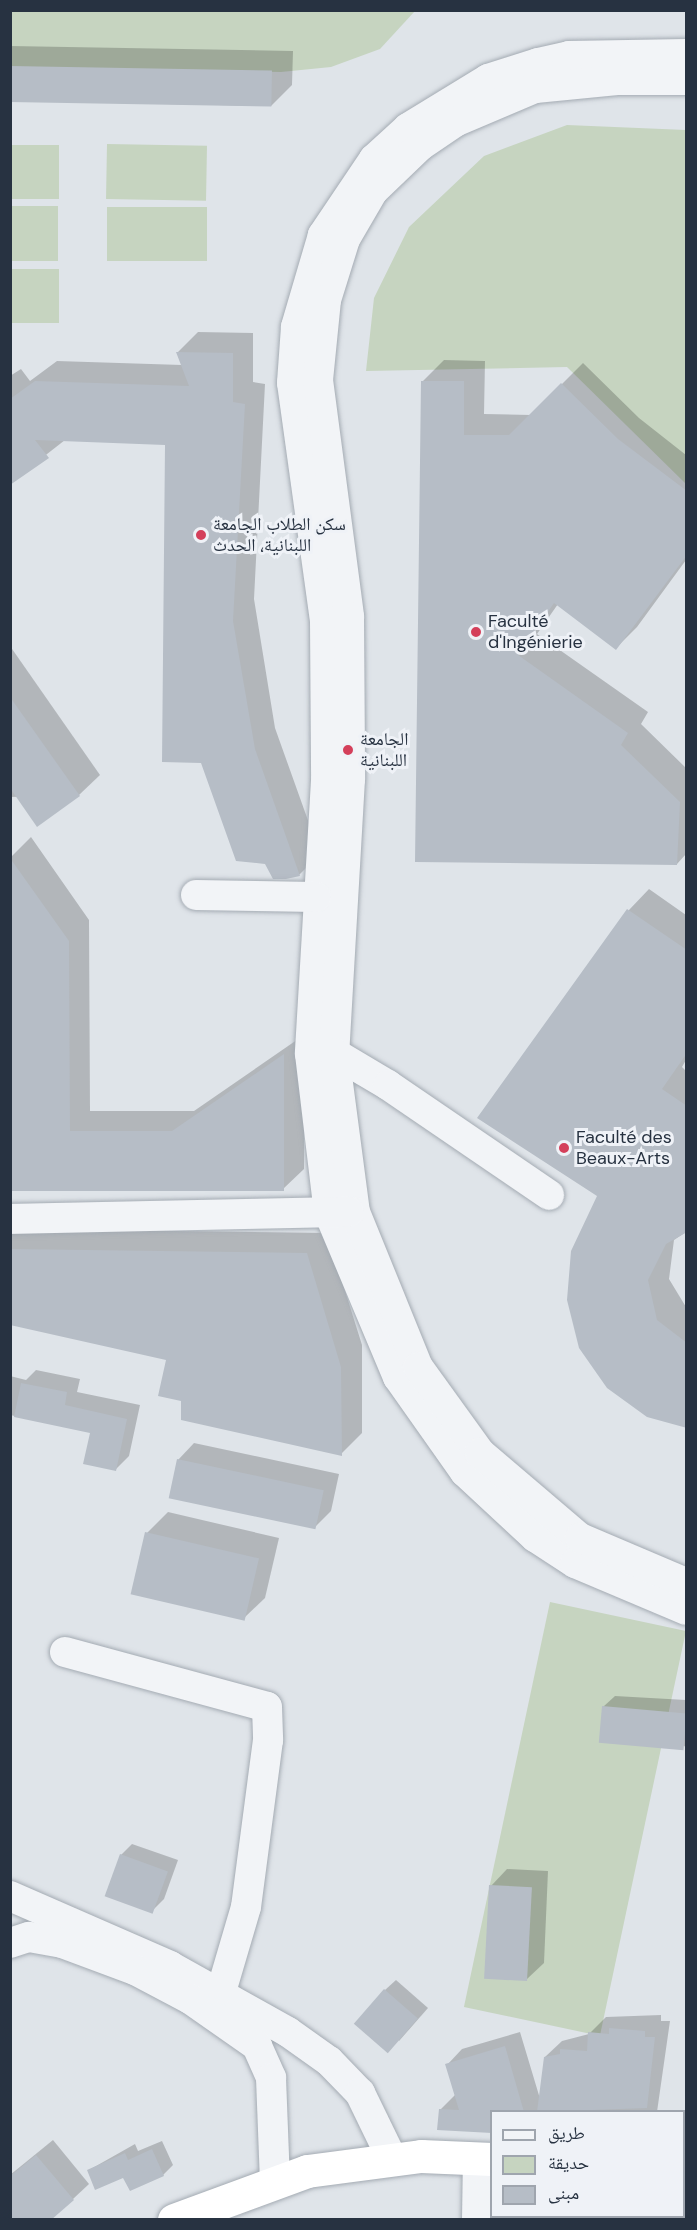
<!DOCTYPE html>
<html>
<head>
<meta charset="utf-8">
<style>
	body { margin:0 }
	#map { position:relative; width:697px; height:2230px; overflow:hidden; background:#dfe4e9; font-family:"DM Sans","Noto Naskh Arabic",sans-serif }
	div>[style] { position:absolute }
	.green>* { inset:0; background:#c6d4c0; transform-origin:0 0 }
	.shadow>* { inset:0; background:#0003 }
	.building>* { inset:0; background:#b6bdc6; transform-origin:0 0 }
	.roads { filter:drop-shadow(0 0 2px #a4abb3) drop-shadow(0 0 2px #a4abb3) }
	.minor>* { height:30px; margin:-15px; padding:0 15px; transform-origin:15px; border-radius:15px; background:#f2f4f7 }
	.highway>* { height:33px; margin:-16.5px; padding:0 16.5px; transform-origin:16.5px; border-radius:16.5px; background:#fff }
	.dots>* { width:16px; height:16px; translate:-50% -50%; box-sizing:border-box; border:3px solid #eff2f7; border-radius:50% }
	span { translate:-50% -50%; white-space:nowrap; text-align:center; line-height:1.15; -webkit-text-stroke:6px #eff2f7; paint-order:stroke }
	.poi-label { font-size:18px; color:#273241 }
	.left { translate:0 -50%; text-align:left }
	.frame { position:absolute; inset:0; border:12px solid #273241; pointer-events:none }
	.legend { position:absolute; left:490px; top:2110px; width:195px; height:108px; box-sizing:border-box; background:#eff2f7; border:2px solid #9fa5ae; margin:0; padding:8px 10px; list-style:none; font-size:18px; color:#273241 }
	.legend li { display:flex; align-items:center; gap:12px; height:30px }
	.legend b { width:30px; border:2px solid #9fa5ae }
</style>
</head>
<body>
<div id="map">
	<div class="green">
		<div style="clip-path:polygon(10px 11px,415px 11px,380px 49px,331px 67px,281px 72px,11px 67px)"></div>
		<div style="clip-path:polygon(567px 125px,686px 130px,686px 484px,567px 367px,366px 371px,374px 298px,409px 227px,484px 156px)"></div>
		<div style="left:107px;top:144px;width:100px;height:55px;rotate:1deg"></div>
		<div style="left:11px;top:145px;width:48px;height:54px"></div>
		<div style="left:11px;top:206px;width:47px;height:55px"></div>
		<div style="left:107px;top:207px;width:100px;height:54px"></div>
		<div style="left:11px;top:269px;width:48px;height:54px"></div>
		<div style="left:550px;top:1602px;width:139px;height:414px;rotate:12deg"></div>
	</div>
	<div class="shadow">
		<div style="clip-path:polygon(10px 46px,293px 51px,292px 85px,271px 106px,10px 101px)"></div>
		<div style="clip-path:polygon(198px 332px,253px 333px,253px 382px,265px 384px,254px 599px,275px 728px,320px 854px,299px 875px,274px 877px,166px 443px,65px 440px,10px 483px,10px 376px,21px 369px,30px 381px,57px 361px,182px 365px,177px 353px)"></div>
		<div style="clip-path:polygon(444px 360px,485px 361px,484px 414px,531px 415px,583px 363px,639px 418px,686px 455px,686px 560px,637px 627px,616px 648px,558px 604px,537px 634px,648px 712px,641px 724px,686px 768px,686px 854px,677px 864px,416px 860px,423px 381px)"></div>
		<div style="clip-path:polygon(10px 646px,100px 775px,79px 795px,10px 797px)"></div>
		<div style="clip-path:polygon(31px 837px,89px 920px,90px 1111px,194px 1111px,304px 1035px,304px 1169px,283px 1189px,11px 1190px,11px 857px)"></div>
		<div style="clip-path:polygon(649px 889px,686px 915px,686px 1060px,682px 1067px,686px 1071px,686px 1232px,674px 1240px,669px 1279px,686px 1307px,686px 1427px,599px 1196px,629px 910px)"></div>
		<div style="clip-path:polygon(10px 1229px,327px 1233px,362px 1345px,362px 1433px,341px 1454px,183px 1399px,168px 1359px,10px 1324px)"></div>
		<div style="clip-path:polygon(36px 1370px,80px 1379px,77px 1392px,140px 1405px,129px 1456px,115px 1470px,92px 1432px,10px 1415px,10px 1376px,26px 1380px)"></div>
		<div style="clip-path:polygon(194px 1443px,339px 1474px,331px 1511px,315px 1527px,178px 1460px)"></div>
		<div style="clip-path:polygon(168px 1512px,279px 1538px,265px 1598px,244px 1618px,147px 1533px)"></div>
		<div style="clip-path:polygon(615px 1696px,686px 1700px,686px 1747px,603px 1707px)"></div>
		<div style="clip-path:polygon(132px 1844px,178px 1860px,164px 1899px,153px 1910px,121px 1855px)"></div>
		<div style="clip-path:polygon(507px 1869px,548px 1871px,544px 1963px,527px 1979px,491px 1886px)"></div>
		<div style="clip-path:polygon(396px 1980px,428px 2008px,399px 2041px,385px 1990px)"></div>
		<div style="clip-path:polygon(661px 2015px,661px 2021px,670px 2021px,657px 2112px,440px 2110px,456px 2094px,447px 2065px,462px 2049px,520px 2032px,541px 2102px,545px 2057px,562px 2041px,589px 2034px,606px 2017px)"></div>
		<div style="clip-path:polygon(53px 2140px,89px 2184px,73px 2199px,10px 2220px,10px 2175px)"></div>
		<div style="clip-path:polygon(162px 2141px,173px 2165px,163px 2175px,89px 2170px,135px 2144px,138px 2151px)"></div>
	</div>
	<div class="building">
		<div style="left:10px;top:66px;width:262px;height:36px;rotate:1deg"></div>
		<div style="clip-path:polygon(176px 352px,233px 353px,233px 402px,245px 404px,233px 621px,255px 749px,300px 876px,286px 879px,273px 879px,265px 864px,236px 861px,201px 763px,162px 762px,165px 445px,35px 440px,49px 458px,10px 485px,10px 399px,35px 381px,189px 386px)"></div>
		<div style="clip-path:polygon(421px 381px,464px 381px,464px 435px,509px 435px,561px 383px,618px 439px,687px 491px,687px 555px,616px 650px,554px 603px,518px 655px,628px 733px,621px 745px,680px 802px,677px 865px,415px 862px)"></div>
		<div style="clip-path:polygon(10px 697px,80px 796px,37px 827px,10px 788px)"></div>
		<div style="clip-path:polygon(10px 858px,69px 941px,70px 1131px,172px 1131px,284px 1054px,284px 1191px,10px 1191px)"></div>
		<div style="clip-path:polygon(627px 909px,687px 950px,687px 1053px,662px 1089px,687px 1106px,687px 1232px,666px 1244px,648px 1280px,657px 1320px,687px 1343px,687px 1428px,647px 1417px,607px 1388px,579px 1348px,567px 1300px,571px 1251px,597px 1196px,477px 1118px)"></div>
		<div style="clip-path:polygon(10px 1249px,307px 1253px,341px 1367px,342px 1456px,181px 1420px,181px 1401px,158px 1396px,166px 1360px,10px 1325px)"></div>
		<div style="clip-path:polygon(21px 1383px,67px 1392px,65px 1405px,127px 1419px,116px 1471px,83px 1464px,90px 1433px,14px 1417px)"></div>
		<div style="left:177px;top:1459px;width:150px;height:40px;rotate:12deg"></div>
		<div style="left:145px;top:1532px;width:117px;height:64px;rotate:13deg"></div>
		<div style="left:602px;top:1706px;width:85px;height:37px;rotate:5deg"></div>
		<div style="left:120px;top:1854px;width:51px;height:45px;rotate:20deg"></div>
		<div style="left:489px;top:1885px;width:43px;height:94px;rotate:3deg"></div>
		<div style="left:384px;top:1989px;width:45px;height:46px;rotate:41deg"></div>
		<div style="clip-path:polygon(609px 2028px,645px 2031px,645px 2037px,655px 2037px,647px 2108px,537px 2112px,544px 2057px,560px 2054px,560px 2049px,587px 2051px,588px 2032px,609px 2034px)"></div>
		<div style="clip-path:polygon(505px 2046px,524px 2112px,492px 2112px,492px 2133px,437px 2130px,439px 2109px,459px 2110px,445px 2064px)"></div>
		<div style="clip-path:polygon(152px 2149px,164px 2176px,130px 2191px,123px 2178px,95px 2190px,87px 2170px,125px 2153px,128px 2160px)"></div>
		<div style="clip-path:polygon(36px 2155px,74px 2200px,51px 2220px,10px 2220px,10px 2176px)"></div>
	</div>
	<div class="roads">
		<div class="minor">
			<div style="left:686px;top:54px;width:117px;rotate:179deg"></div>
			<div style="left:569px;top:56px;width:32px;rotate:167deg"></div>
			<div style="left:538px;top:63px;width:52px;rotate:162.3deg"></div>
			<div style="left:488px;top:79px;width:94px;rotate:148.5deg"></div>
			<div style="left:408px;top:128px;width:46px;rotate:137.6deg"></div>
			<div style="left:374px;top:159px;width:92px;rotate:123.9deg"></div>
			<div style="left:323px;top:235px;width:96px;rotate:106.4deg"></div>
			<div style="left:296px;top:327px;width:56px;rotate:94.1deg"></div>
			<div style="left:292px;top:383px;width:241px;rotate:82.1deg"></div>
			<div style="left:325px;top:622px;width:159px;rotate:89.6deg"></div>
			<div style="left:326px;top:781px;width:273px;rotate:93.4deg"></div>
			<div style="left:310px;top:1054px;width:160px;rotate:83.2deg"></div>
			<div style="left:329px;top:1213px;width:178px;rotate:67.2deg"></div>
			<div style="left:398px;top:1377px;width:116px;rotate:54.8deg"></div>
			<div style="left:465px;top:1472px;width:96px;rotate:42.9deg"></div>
			<div style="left:535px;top:1537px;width:48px;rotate:33deg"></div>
			<div style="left:575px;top:1563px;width:121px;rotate:22.9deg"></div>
			<div style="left:686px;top:80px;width:69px;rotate:180deg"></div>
			<div style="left:617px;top:80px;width:82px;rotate:174.4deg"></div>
			<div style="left:535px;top:88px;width:87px;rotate:157deg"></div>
			<div style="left:455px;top:122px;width:42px;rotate:145.6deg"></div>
			<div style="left:420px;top:146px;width:65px;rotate:136.2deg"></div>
			<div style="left:373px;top:191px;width:56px;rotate:120.3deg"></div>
			<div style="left:345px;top:239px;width:64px;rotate:107.3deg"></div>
			<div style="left:326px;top:300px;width:80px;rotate:95.7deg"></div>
			<div style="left:318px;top:380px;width:239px;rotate:82.5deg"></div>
			<div style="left:349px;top:617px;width:162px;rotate:89.6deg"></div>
			<div style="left:350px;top:779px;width:274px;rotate:93.3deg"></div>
			<div style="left:334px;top:1053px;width:160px;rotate:82.5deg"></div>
			<div style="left:355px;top:1212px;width:167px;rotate:67.9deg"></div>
			<div style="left:418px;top:1367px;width:106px;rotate:54.2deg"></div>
			<div style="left:480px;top:1453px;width:131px;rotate:40.4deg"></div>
			<div style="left:580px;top:1538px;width:115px;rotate:23deg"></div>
			<div style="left:196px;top:895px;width:120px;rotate:1deg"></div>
			<div style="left:322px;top:1053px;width:12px"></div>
			<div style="left:334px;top:1053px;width:63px;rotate:30.7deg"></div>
			<div style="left:388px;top:1085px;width:195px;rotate:34.3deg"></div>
			<div style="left:10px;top:1219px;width:339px;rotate:-1.2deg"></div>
			<div style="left:65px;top:1652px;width:209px;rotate:15.2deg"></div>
			<div style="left:267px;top:1707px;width:33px;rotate:88deg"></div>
			<div style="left:268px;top:1740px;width:168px;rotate:97.5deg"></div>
			<div style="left:246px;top:1907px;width:89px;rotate:106.4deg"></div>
			<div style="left:10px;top:1896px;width:175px;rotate:23.6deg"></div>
			<div style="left:170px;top:1966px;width:135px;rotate:29.2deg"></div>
			<div style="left:288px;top:2032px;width:50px;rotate:35.3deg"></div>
			<div style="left:329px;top:2061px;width:45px;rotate:45.9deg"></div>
			<div style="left:360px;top:2093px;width:73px;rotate:64.1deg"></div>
			<div style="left:10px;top:1943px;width:20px;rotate:-18deg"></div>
			<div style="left:29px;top:1937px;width:34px;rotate:10deg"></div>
			<div style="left:62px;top:1943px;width:78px;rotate:20.3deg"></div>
			<div style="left:135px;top:1970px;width:62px;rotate:27.8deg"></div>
			<div style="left:190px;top:1999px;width:82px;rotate:35deg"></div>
			<div style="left:257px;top:2046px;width:35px;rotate:66deg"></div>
			<div style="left:271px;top:2078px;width:102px;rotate:87.8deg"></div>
			<div style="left:477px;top:2220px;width:62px;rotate:-89.1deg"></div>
		</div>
		<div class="highway">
			<div style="left:684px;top:2195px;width:2px;rotate:27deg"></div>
			<div style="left:174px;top:2220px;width:142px;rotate:-20.2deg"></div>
			<div style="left:307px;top:2171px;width:115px;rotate:-7.5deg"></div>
			<div style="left:421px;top:2156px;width:71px;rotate:2.4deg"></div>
		</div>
	</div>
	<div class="dots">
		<div style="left:201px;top:535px;background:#d43f5a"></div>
		<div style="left:476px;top:632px;background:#d43f5a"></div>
		<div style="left:348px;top:750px;background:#d43f5a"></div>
		<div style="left:564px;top:1148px;background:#d43f5a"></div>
	</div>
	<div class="poi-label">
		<span class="left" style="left:213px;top:535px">سكن الطلاب الجامعة<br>اللبنانية، الحدث</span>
		<span class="left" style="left:488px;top:632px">Faculté<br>d'Ingénierie</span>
		<span class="left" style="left:360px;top:750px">الجامعة<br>اللبنانية</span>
		<span class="left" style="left:576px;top:1148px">Faculté des<br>Beaux-Arts</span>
	</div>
	<div class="frame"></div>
	<ul class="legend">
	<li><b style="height:8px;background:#f2f4f7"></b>طريق</li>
	<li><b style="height:16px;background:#c6d4c0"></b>حديقة</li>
	<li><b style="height:16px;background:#b6bdc6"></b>مبنى</li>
	</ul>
</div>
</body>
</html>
